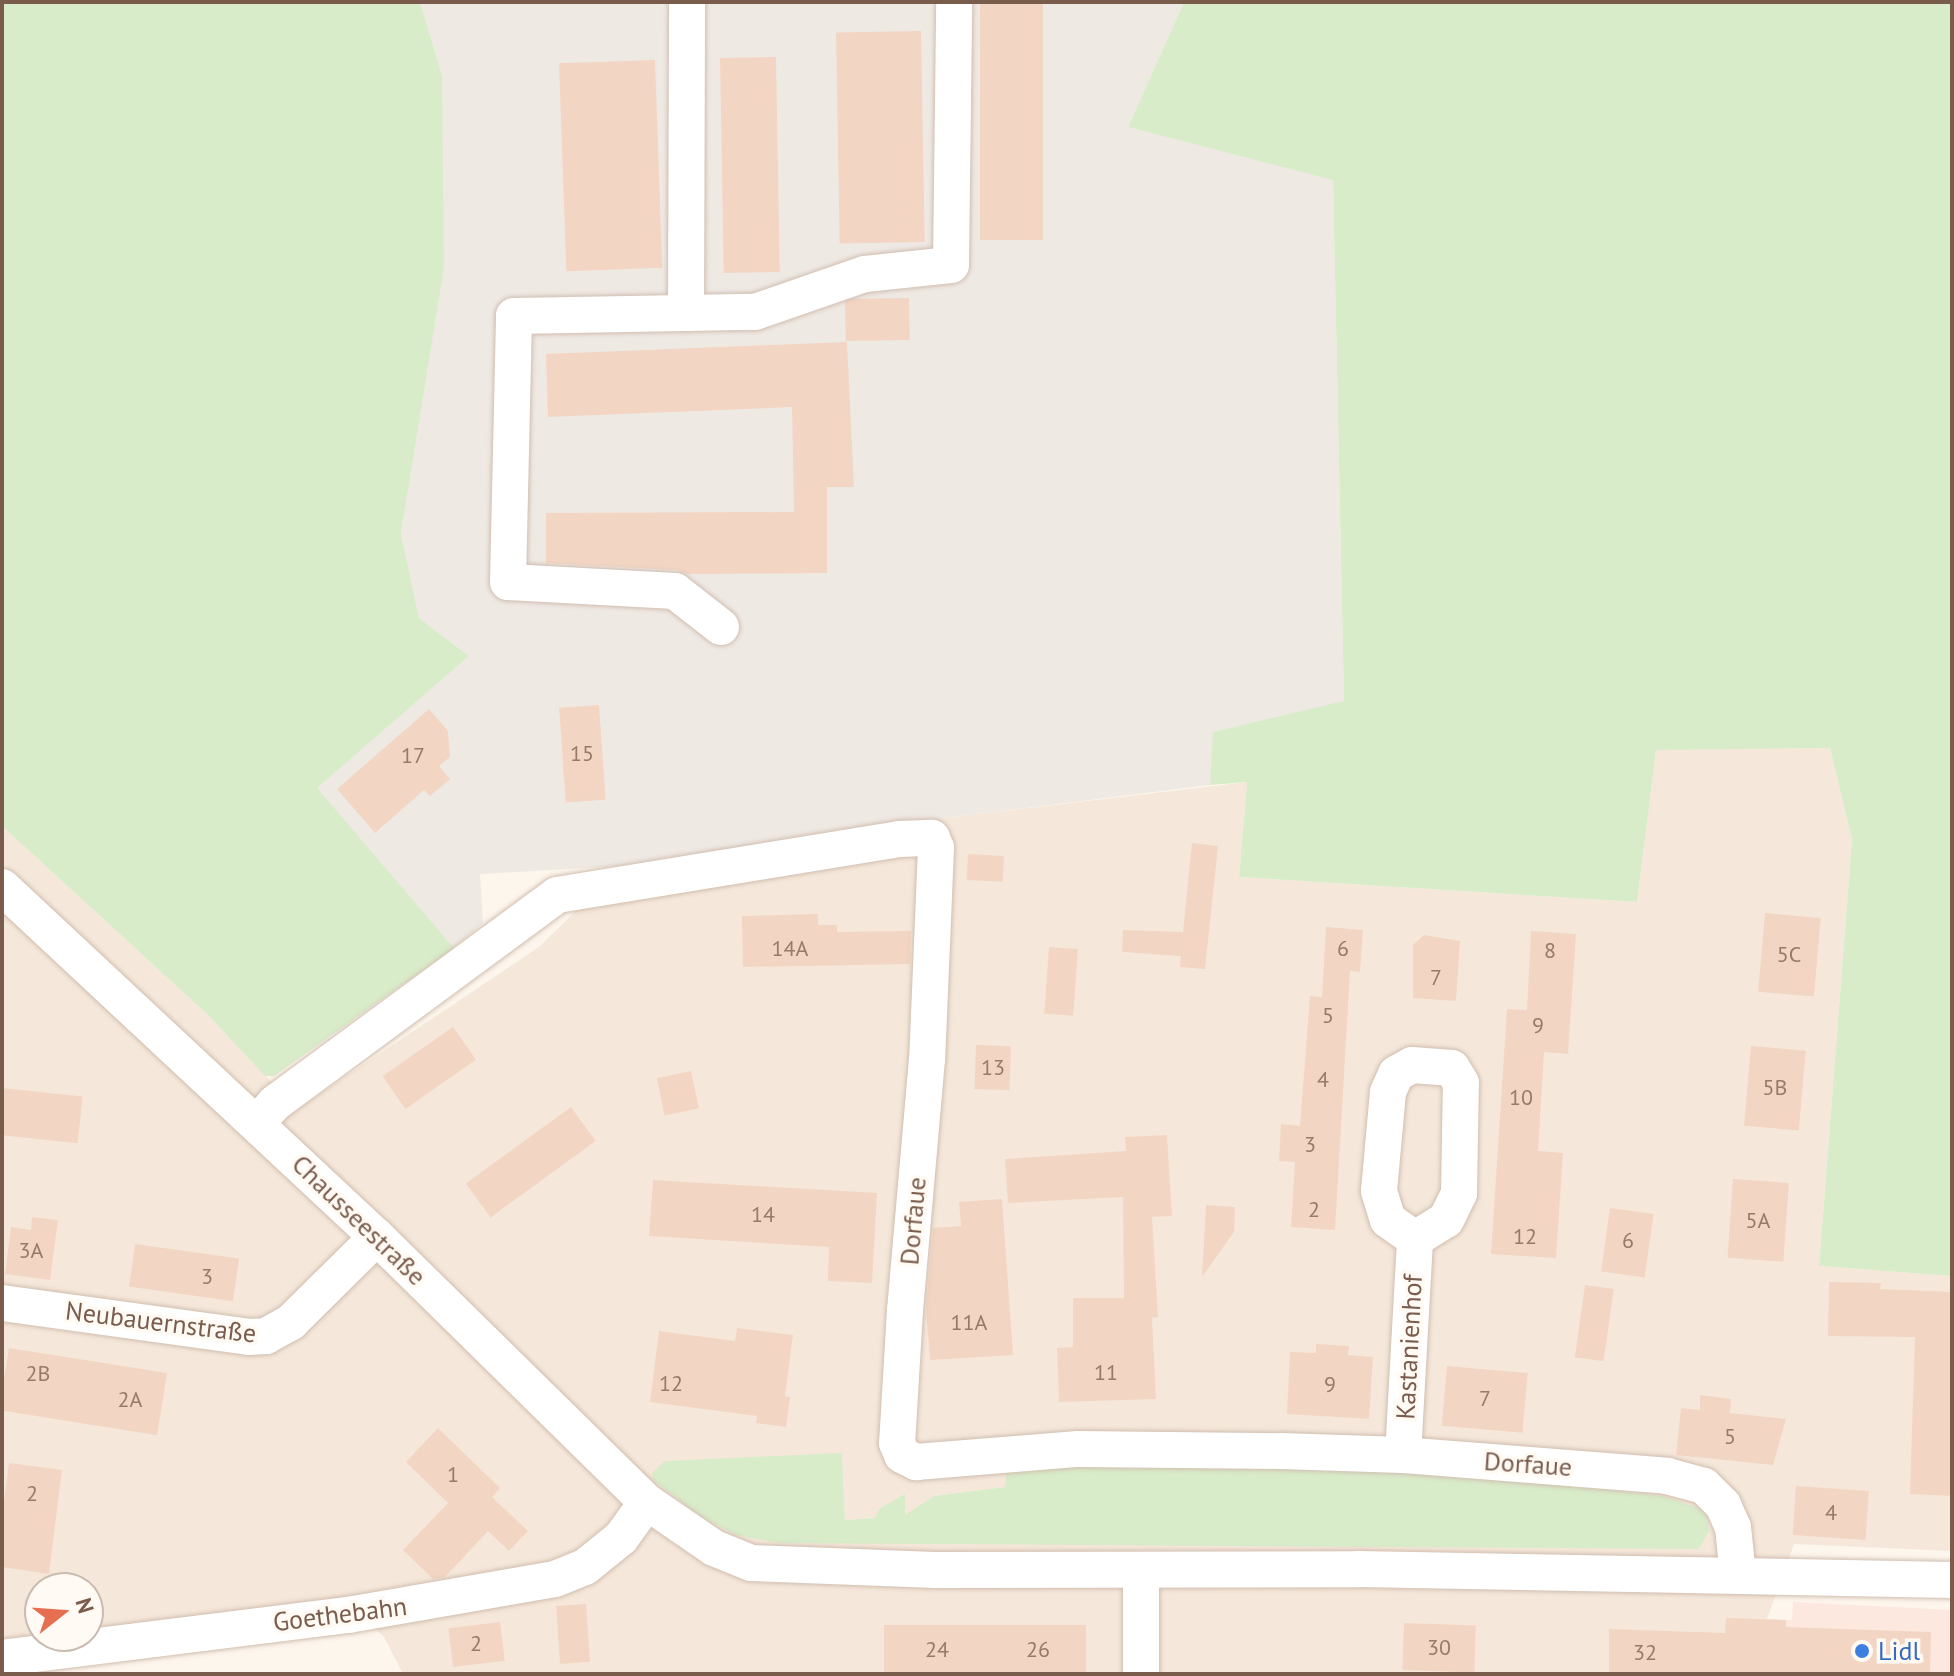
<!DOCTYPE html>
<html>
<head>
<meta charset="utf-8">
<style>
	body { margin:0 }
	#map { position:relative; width:1954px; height:1676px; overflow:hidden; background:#fdf6ec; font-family:"PT Sans",sans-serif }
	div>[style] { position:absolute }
	.residential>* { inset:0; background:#f5e8da }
	.commercial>* { inset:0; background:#fde8e0 }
	.industrial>* { inset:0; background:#efe9e4 }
	.green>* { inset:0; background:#d8ecc9 }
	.building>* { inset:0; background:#f3d5c3; transform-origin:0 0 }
	.roads { filter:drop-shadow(0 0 2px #d1beb0) drop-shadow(0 0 2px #d1beb0) }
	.minor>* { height:36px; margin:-18px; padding:0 18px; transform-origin:18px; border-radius:18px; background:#fff }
	.dots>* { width:22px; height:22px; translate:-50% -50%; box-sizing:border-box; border:4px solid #fffaf3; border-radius:50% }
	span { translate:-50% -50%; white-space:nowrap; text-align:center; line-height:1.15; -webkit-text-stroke:7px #fffaf3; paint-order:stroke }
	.number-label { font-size:22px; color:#987a6a }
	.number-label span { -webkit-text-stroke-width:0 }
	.street-label { font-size:26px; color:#7a5c4d }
	.shop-label { font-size:26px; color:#366cbe }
	.left { translate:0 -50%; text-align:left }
	.frame { position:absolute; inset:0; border:4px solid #7a5c4d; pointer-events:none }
	.north { position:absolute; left:24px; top:1572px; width:80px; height:80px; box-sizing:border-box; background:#fffaf3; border:2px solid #cabbb1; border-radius:50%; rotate:73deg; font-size:22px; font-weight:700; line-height:32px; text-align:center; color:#7a5c4d }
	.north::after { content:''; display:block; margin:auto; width:28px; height:36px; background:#e76f51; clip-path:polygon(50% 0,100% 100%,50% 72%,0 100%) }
</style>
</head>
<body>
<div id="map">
	<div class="residential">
		<div style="clip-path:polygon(evenodd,1830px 748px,1852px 840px,1819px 1266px,1952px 1276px,1952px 1551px,1794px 1544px,1767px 1619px,1765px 1674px,403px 1674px,384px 1637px,348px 1603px,88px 1635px,88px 1588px,40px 1588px,40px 1636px,2px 1647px,2px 826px,208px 1015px,297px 1109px,539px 947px,622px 866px,953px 817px,1247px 782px,1239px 877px,1637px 902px,1655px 749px,1830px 748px,842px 1454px,845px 1520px,875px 1518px,905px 1495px,905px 1516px,934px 1496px,1005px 1487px,1006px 1465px,1699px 1549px,700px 1516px,842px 1454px)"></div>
	</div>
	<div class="commercial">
		<div style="clip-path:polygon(1793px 1602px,1952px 1610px,1952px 1674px,1765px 1674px,1767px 1619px,1792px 1620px)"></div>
	</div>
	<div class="industrial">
		<div style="clip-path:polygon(420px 2px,1184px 2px,1128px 127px,1333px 179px,1344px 702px,1214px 732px,1210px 785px,953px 817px,622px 866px,480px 874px,483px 923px,454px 948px,316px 788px,469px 656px,419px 618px,401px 533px,414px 446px,442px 75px)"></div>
	</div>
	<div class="green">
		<div style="clip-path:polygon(2px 2px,420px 2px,442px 75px,444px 267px,401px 533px,419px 618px,469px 656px,317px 788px,454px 948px,274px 1076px,265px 1076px,208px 1015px,2px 826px)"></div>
		<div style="clip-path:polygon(1184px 2px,1952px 2px,1952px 1276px,1819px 1266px,1852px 840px,1830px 748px,1656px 750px,1637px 902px,1239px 877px,1247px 782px,1210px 785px,1213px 732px,1344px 701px,1333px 180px,1128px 127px)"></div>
		<div style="clip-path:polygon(842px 1453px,845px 1520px,875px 1518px,879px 1509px,905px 1494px,905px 1515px,934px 1496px,1005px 1487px,1006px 1465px,1398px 1465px,1663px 1496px,1698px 1508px,1706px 1515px,1709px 1531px,1699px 1549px,778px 1543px,736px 1535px,700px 1516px,653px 1480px,652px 1473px,665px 1461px)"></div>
	</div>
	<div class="building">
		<div style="left:980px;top:2px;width:63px;height:238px"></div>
		<div style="left:921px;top:31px;width:211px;height:85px;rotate:89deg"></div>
		<div style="left:776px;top:57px;width:215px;height:56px;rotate:89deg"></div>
		<div style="left:655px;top:60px;width:208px;height:96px;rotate:88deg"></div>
		<div style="left:909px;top:298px;width:42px;height:64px;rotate:89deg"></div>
		<div style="clip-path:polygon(847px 342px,854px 487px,827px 487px,827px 573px,687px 574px,676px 570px,546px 563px,546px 513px,794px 512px,792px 407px,548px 417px,546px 354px)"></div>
		<div style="left:599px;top:705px;width:95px;height:40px;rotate:86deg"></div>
		<div style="clip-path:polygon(429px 709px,448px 731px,450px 757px,439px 766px,450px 779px,430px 796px,424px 790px,375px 833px,337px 789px)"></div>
		<div style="clip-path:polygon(1192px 843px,1218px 846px,1205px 969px,1180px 967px,1181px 956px,1122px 952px,1123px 930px,1183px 932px)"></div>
		<div style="left:968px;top:854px;width:36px;height:26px;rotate:3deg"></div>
		<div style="left:1765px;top:913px;width:56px;height:79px;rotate:5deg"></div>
		<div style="clip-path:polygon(818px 914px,818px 925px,837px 925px,837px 932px,911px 931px,910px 964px,743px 967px,742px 916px)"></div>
		<div style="clip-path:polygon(1326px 927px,1363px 930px,1360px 972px,1350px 971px,1335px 1230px,1291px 1227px,1295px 1162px,1279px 1161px,1281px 1124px,1300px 1126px,1310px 996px,1322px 997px)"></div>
		<div style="clip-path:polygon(1531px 931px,1576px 934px,1568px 1054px,1544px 1052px,1538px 1151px,1563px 1153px,1556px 1258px,1491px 1254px,1507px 1009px,1527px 1010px)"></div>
		<div style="clip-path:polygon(1424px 935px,1460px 941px,1456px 1001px,1413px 998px,1413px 945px)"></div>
		<div style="left:1049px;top:947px;width:29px;height:67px;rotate:4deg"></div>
		<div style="left:453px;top:1027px;width:40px;height:86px;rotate:55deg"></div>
		<div style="left:976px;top:1045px;width:35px;height:44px;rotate:2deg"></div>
		<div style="left:1751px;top:1046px;width:55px;height:80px;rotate:5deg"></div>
		<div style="left:691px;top:1071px;width:38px;height:35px;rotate:78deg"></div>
		<div style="left:2px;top:1088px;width:81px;height:47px;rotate:6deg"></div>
		<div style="left:571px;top:1107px;width:42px;height:130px;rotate:54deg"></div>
		<div style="clip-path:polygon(1167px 1135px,1172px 1216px,1152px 1217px,1158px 1317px,1152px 1318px,1156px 1399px,1059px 1402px,1057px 1348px,1073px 1347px,1073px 1298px,1124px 1298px,1123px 1197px,1008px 1203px,1005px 1159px,1126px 1151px,1125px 1137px)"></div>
		<div style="left:1733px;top:1179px;width:56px;height:79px;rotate:4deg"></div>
		<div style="clip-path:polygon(653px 1180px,877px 1193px,872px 1283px,828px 1281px,829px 1247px,649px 1236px)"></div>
		<div style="clip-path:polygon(1002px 1199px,1013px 1355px,930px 1360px,926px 1309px,933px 1228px,961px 1226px,959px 1202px)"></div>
		<div style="clip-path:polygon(1206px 1205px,1235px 1207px,1234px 1232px,1202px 1277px)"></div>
		<div style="left:1610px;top:1208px;width:44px;height:64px;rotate:8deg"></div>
		<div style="clip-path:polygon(32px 1217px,58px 1220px,50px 1280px,5px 1274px,11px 1227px,31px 1230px)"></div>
		<div style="left:135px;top:1244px;width:105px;height:43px;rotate:8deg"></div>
		<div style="clip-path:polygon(1829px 1282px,1881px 1283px,1880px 1289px,1952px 1292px,1952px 1496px,1910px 1494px,1915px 1337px,1828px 1336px)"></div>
		<div style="left:1585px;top:1285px;width:29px;height:73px;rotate:8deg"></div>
		<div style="clip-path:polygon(737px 1328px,793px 1335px,785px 1396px,790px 1397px,786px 1427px,756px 1423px,757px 1416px,650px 1402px,659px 1331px,735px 1341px)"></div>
		<div style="clip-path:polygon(1316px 1344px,1349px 1346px,1348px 1355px,1373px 1357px,1369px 1419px,1287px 1414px,1290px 1352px,1316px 1353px)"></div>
		<div style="left:9px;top:1348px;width:160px;height:63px;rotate:9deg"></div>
		<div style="left:1447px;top:1366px;width:81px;height:60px;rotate:5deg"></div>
		<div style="clip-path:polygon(1700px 1395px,1731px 1399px,1730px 1413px,1786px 1419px,1773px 1465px,1676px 1455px,1681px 1408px,1700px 1410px)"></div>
		<div style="clip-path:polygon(438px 1428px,500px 1488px,492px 1497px,528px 1531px,509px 1551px,488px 1531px,445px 1577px,433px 1579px,403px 1550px,448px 1503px,406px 1462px)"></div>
		<div style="clip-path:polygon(9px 1463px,62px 1470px,49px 1574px,2px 1567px,2px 1517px)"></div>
		<div style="left:1796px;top:1486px;width:73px;height:49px;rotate:4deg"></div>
		<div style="left:586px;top:1604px;width:58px;height:30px;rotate:86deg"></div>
		<div style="clip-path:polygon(1726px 1618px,1786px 1620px,1786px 1627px,1931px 1632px,1930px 1674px,1609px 1674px,1609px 1629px,1725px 1633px)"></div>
		<div style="left:500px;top:1622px;width:39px;height:52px;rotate:83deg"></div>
		<div style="left:1404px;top:1623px;width:72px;height:47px;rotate:2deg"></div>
		<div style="left:884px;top:1625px;width:202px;height:49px"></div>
	</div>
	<div class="roads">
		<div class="minor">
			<div style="left:686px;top:313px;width:311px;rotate:-89.8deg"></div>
			<div style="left:721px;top:627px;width:58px;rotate:-142deg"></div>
			<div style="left:675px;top:591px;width:167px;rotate:-176.9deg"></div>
			<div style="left:508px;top:582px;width:266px;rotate:-88.7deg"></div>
			<div style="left:514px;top:316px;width:241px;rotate:-1deg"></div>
			<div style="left:755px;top:312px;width:116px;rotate:-19.1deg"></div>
			<div style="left:865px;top:274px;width:86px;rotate:-6deg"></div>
			<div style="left:951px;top:265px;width:263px;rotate:-89.3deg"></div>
			<div style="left:2px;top:887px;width:513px;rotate:43.03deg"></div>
			<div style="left:377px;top:1237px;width:378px;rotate:44.5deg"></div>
			<div style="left:647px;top:1502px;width:81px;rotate:34.5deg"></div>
			<div style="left:714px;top:1548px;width:40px;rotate:22deg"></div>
			<div style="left:751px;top:1563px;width:184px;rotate:2.2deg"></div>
			<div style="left:935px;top:1570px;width:423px;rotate:-0.1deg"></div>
			<div style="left:1358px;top:1569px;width:594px;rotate:1.06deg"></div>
			<div style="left:257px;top:1123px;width:27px;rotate:-48deg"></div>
			<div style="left:275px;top:1103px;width:350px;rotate:-36.4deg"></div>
			<div style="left:557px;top:895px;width:347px;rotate:-9.3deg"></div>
			<div style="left:899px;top:839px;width:33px;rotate:-2deg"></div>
			<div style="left:932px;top:838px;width:11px;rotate:68deg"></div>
			<div style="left:936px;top:848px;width:211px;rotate:92.4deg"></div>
			<div style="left:927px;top:1059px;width:252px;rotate:95deg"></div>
			<div style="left:905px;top:1310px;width:133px;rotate:93.4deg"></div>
			<div style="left:897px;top:1443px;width:13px;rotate:67deg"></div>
			<div style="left:902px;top:1455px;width:16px;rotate:27deg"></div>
			<div style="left:916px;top:1462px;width:163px;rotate:-4.6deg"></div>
			<div style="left:1078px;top:1449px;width:203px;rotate:0.6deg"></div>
			<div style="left:1281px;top:1451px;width:122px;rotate:1.9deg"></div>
			<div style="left:1403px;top:1455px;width:265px;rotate:4.5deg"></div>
			<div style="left:1667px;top:1476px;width:38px;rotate:15deg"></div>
			<div style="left:1704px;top:1486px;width:27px;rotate:45deg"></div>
			<div style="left:1723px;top:1505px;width:24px;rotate:66deg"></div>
			<div style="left:1733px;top:1527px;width:48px;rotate:84.1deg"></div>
			<div style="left:2px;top:1303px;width:249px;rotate:7.8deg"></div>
			<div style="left:249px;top:1337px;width:17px;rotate:-3deg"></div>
			<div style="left:266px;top:1336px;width:29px;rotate:-29deg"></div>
			<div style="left:291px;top:1322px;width:121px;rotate:-44.7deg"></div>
			<div style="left:1403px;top:1455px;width:216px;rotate:-86.8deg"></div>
			<div style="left:1415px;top:1239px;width:36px;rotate:-32deg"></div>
			<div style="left:1446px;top:1220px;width:30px;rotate:-64deg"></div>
			<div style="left:1459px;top:1193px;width:110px;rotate:-89deg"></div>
			<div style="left:1461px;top:1083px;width:17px;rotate:-121deg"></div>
			<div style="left:1452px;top:1068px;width:40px;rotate:-175.7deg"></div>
			<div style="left:1412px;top:1065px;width:18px;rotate:151deg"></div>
			<div style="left:1396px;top:1074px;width:20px;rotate:114deg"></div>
			<div style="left:1388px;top:1092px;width:99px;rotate:95.2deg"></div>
			<div style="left:1379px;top:1191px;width:30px;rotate:73deg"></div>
			<div style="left:1388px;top:1220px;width:33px;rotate:35deg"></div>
			<div style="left:1141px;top:1571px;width:103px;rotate:90deg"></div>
			<div style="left:2px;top:1658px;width:349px;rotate:-7.1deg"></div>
			<div style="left:348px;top:1615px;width:210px;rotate:-9.9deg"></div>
			<div style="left:555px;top:1579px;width:32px;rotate:-22deg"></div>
			<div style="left:585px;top:1567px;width:46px;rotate:-38.9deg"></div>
			<div style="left:621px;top:1538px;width:44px;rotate:-54.2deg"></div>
		</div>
	</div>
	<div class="dots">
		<div style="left:1862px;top:1651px;background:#3f7fe0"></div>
	</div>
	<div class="number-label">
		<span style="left:582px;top:754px">15</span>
		<span style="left:413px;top:756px">17</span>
		<span style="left:790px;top:949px">14A</span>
		<span style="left:1343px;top:949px">6</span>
		<span style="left:1550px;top:951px">8</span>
		<span style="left:1789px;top:955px">5C</span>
		<span style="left:1436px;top:978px">7</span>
		<span style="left:1328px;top:1016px">5</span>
		<span style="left:1538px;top:1026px">9</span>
		<span style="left:993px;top:1068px">13</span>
		<span style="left:1323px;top:1080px">4</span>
		<span style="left:1775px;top:1088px">5B</span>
		<span style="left:1521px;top:1098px">10</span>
		<span style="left:1310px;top:1145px">3</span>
		<span style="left:1314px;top:1210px">2</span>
		<span style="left:763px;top:1215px">14</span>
		<span style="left:1758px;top:1221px">5A</span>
		<span style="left:1525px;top:1237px">12</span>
		<span style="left:1628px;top:1241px">6</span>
		<span style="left:31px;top:1251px">3A</span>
		<span style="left:207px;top:1277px">3</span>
		<span style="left:969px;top:1323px">11A</span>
		<span style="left:1106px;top:1373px">11</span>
		<span style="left:38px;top:1374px">2B</span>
		<span style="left:671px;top:1384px">12</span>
		<span style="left:1330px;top:1385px">9</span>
		<span style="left:1485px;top:1399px">7</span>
		<span style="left:130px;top:1400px">2A</span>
		<span style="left:1730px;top:1437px">5</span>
		<span style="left:453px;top:1475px">1</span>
		<span style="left:32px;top:1494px">2</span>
		<span style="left:1831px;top:1513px">4</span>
		<span style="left:476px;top:1644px">2</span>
		<span style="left:1439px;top:1648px">30</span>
		<span style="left:937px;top:1650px">24</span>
		<span style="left:1038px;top:1650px">26</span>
		<span style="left:1645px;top:1653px">32</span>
	</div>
	<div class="street-label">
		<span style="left:359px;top:1220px;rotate:44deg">Chausseestraße</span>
		<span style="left:913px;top:1221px;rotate:-85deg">Dorfaue</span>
		<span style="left:161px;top:1322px;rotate:7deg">Neubauernstraße</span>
		<span style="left:1409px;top:1347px;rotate:-87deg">Kastanienhof</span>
		<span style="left:1528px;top:1464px;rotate:4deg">Dorfaue</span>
		<span style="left:340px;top:1614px;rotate:-7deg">Goethebahn</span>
	</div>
	<div class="shop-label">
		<span class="left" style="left:1878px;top:1651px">Lidl</span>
	</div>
	<div class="frame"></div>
	<div class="north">N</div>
</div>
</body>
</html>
